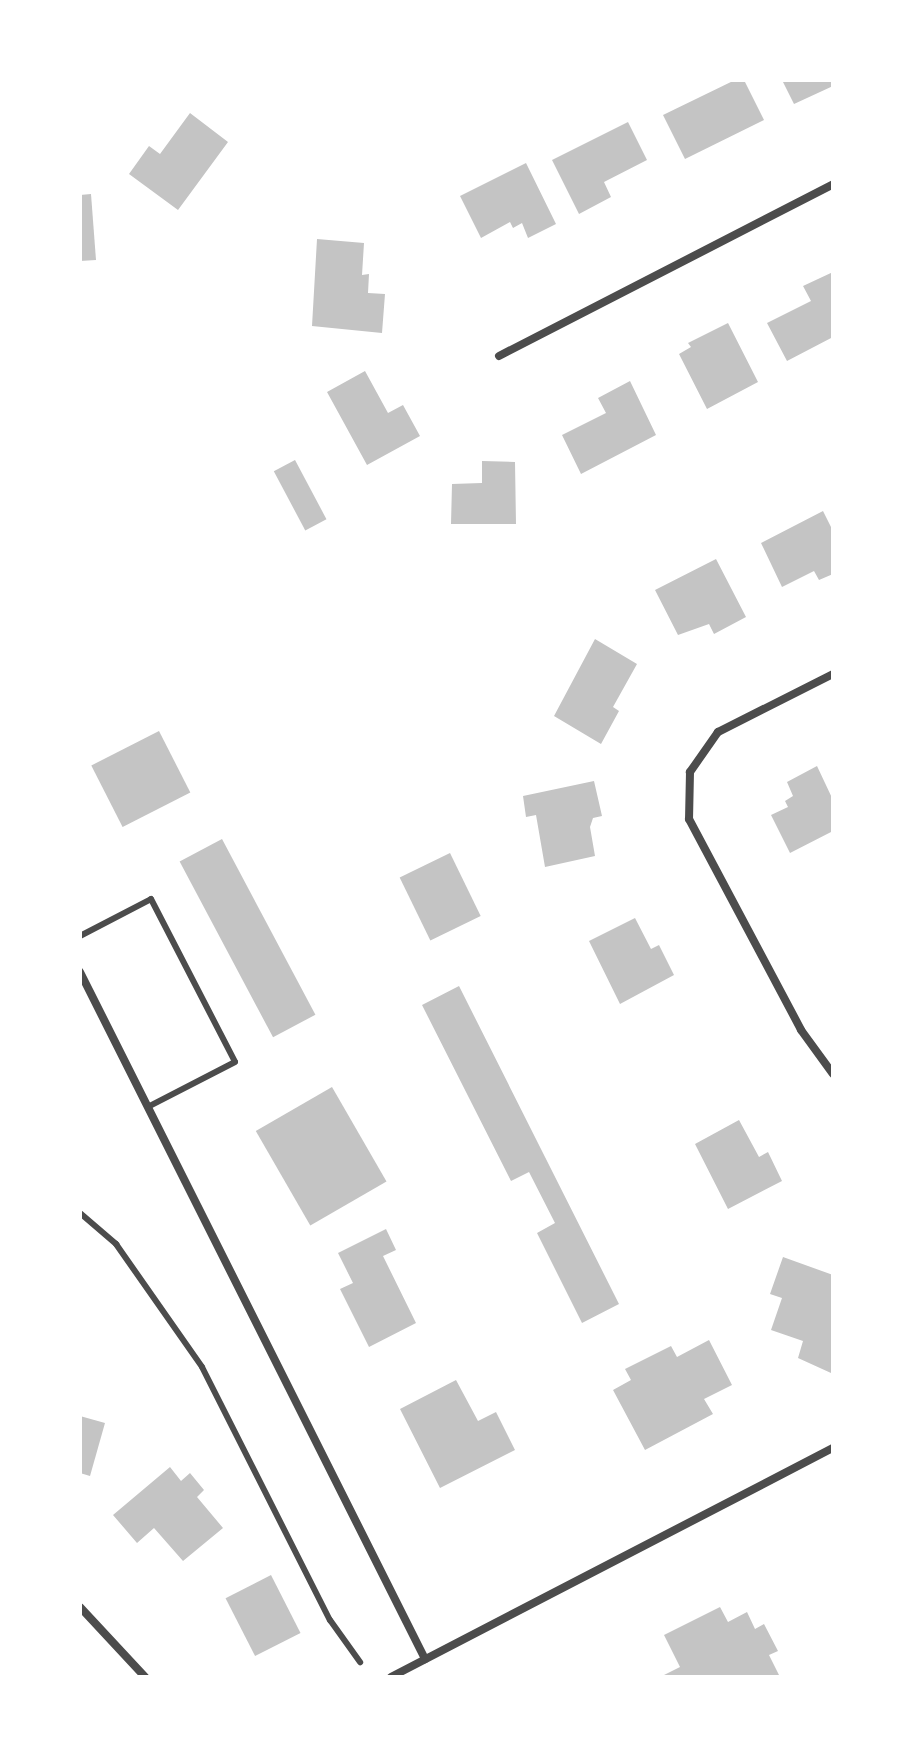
<!DOCTYPE html>
<html>
<head>
<meta charset="utf-8">
<style>
	body { margin:0 }
	#map { position:relative; width:913px; height:1757px; overflow:hidden; background:#fff; font-family:"Noto Sans",sans-serif }
	div>[style] { position:absolute }
	.building>* { inset:0; background:#c4c4c4; transform-origin:0 0 }
	.service>* { height:6px; margin:-3px; padding:0 3px; transform-origin:3px; border-radius:3px; background:#4c4c4c }
	.minor>* { height:8px; margin:-4px; padding:0 4px; transform-origin:4px; border-radius:4px; background:#4c4c4c }
	span { translate:-50% -50%; white-space:nowrap; text-align:center; line-height:1.15; -webkit-text-stroke:8px #fff; paint-order:stroke }
	.frame { position:absolute; inset:0; border:82px solid #fff; pointer-events:none }
</style>
</head>
<body>
<div id="map">
	<div class="building">
		<div style="clip-path:polygon(735px 80px,744px 80px,764px 120px,685px 159px,663px 115px)"></div>
		<div style="clip-path:polygon(782px 80px,830px 80px,833px 86px,794px 104px)"></div>
		<div style="clip-path:polygon(190px 113px,228px 142px,178px 210px,129px 174px,149px 146px,160px 154px)"></div>
		<div style="clip-path:polygon(628px 122px,647px 160px,604px 182px,611px 197px,579px 214px,552px 160px)"></div>
		<div style="clip-path:polygon(526px 163px,556px 224px,528px 238px,522px 223px,513px 228px,510px 222px,481px 238px,460px 196px)"></div>
		<div style="clip-path:polygon(91px 194px,96px 260px,80px 261px,80px 195px)"></div>
		<div style="clip-path:polygon(317px 239px,364px 243px,362px 275px,369px 274px,368px 293px,385px 294px,382px 333px,312px 326px)"></div>
		<div style="clip-path:polygon(833px 272px,833px 337px,787px 361px,767px 323px,811px 301px,803px 286px)"></div>
		<div style="clip-path:polygon(728px 323px,758px 382px,707px 409px,679px 354px,691px 347px,688px 343px)"></div>
		<div style="clip-path:polygon(365px 371px,388px 413px,403px 405px,420px 436px,367px 465px,327px 392px)"></div>
		<div style="clip-path:polygon(630px 381px,656px 435px,581px 474px,562px 435px,606px 413px,598px 398px)"></div>
		<div style="left:295px;top:460px;width:67px;height:24px;rotate:62deg"></div>
		<div style="clip-path:polygon(482px 461px,515px 462px,516px 524px,451px 524px,452px 484px,482px 483px)"></div>
		<div style="clip-path:polygon(823px 511px,833px 531px,833px 574px,819px 580px,814px 571px,782px 587px,761px 543px)"></div>
		<div style="clip-path:polygon(716px 559px,746px 617px,714px 634px,709px 624px,678px 635px,655px 590px)"></div>
		<div style="clip-path:polygon(595px 639px,637px 664px,613px 707px,619px 711px,601px 744px,554px 716px)"></div>
		<div style="left:159px;top:731px;width:69px;height:76px;rotate:63deg"></div>
		<div style="clip-path:polygon(817px 766px,833px 800px,833px 831px,790px 853px,771px 815px,788px 807px,785px 801px,793px 796px,787px 782px)"></div>
		<div style="clip-path:polygon(594px 781px,602px 816px,593px 818px,590px 827px,595px 856px,545px 867px,536px 815px,526px 817px,523px 796px)"></div>
		<div style="left:222px;top:839px;width:199px;height:48px;rotate:62deg"></div>
		<div style="left:450px;top:853px;width:70px;height:56px;rotate:64deg"></div>
		<div style="clip-path:polygon(635px 918px,651px 949px,659px 945px,674px 975px,620px 1004px,589px 941px)"></div>
		<div style="clip-path:polygon(459px 986px,619px 1304px,582px 1323px,537px 1233px,555px 1223px,529px 1172px,511px 1181px,422px 1005px)"></div>
		<div style="left:332px;top:1087px;width:109px;height:88px;rotate:60deg"></div>
		<div style="clip-path:polygon(739px 1120px,759px 1157px,768px 1152px,782px 1181px,728px 1209px,695px 1144px)"></div>
		<div style="clip-path:polygon(386px 1229px,396px 1250px,383px 1256px,416px 1323px,369px 1347px,340px 1289px,353px 1283px,338px 1253px)"></div>
		<div style="clip-path:polygon(783px 1257px,833px 1275px,831px 1373px,798px 1358px,803px 1341px,771px 1330px,782px 1298px,770px 1294px)"></div>
		<div style="clip-path:polygon(709px 1340px,732px 1385px,704px 1399px,713px 1414px,645px 1450px,613px 1390px,631px 1380px,625px 1369px,671px 1346px,677px 1357px)"></div>
		<div style="clip-path:polygon(456px 1380px,478px 1421px,496px 1412px,515px 1450px,440px 1488px,400px 1409px)"></div>
		<div style="clip-path:polygon(80px 1416px,105px 1423px,90px 1476px,80px 1473px)"></div>
		<div style="clip-path:polygon(170px 1467px,181px 1481px,190px 1473px,204px 1490px,197px 1497px,223px 1528px,183px 1561px,154px 1528px,137px 1543px,113px 1515px)"></div>
		<div style="left:271px;top:1575px;width:65px;height:51px;rotate:63deg"></div>
		<div style="clip-path:polygon(720px 1607px,728px 1622px,747px 1612px,755px 1629px,764px 1624px,778px 1651px,769px 1655px,779px 1675px,660px 1677px,680px 1667px,664px 1635px)"></div>
	</div>
	<div class="service">
		<div style="left:80px;top:936px;width:80px;rotate:-27.5deg"></div>
		<div style="left:151px;top:899px;width:183px;rotate:62.7deg"></div>
		<div style="left:235px;top:1062px;width:98px;rotate:152.7deg"></div>
		<div style="left:80px;top:1213px;width:48px;rotate:40.7deg"></div>
		<div style="left:116px;top:1244px;width:150px;rotate:55deg"></div>
		<div style="left:202px;top:1367px;width:284px;rotate:63.2deg"></div>
		<div style="left:330px;top:1620px;width:52px;rotate:54.5deg"></div>
	</div>
	<div class="minor">
		<div style="left:499px;top:356px;width:376px;rotate:-27.2deg"></div>
		<div style="left:833px;top:674px;width:129px;rotate:153.2deg"></div>
		<div style="left:718px;top:732px;width:49px;rotate:125deg"></div>
		<div style="left:690px;top:772px;width:47px;rotate:91.2deg"></div>
		<div style="left:689px;top:819px;width:239px;rotate:62deg"></div>
		<div style="left:801px;top:1030px;width:54px;rotate:54deg"></div>
		<div style="left:80px;top:972px;width:769px;rotate:63.33deg"></div>
		<div style="left:80px;top:1607px;width:96px;rotate:47.1deg"></div>
		<div style="left:391px;top:1677px;width:498px;rotate:-27.4deg"></div>
	</div>
	<div class="frame"></div>
</div>
</body>
</html>
